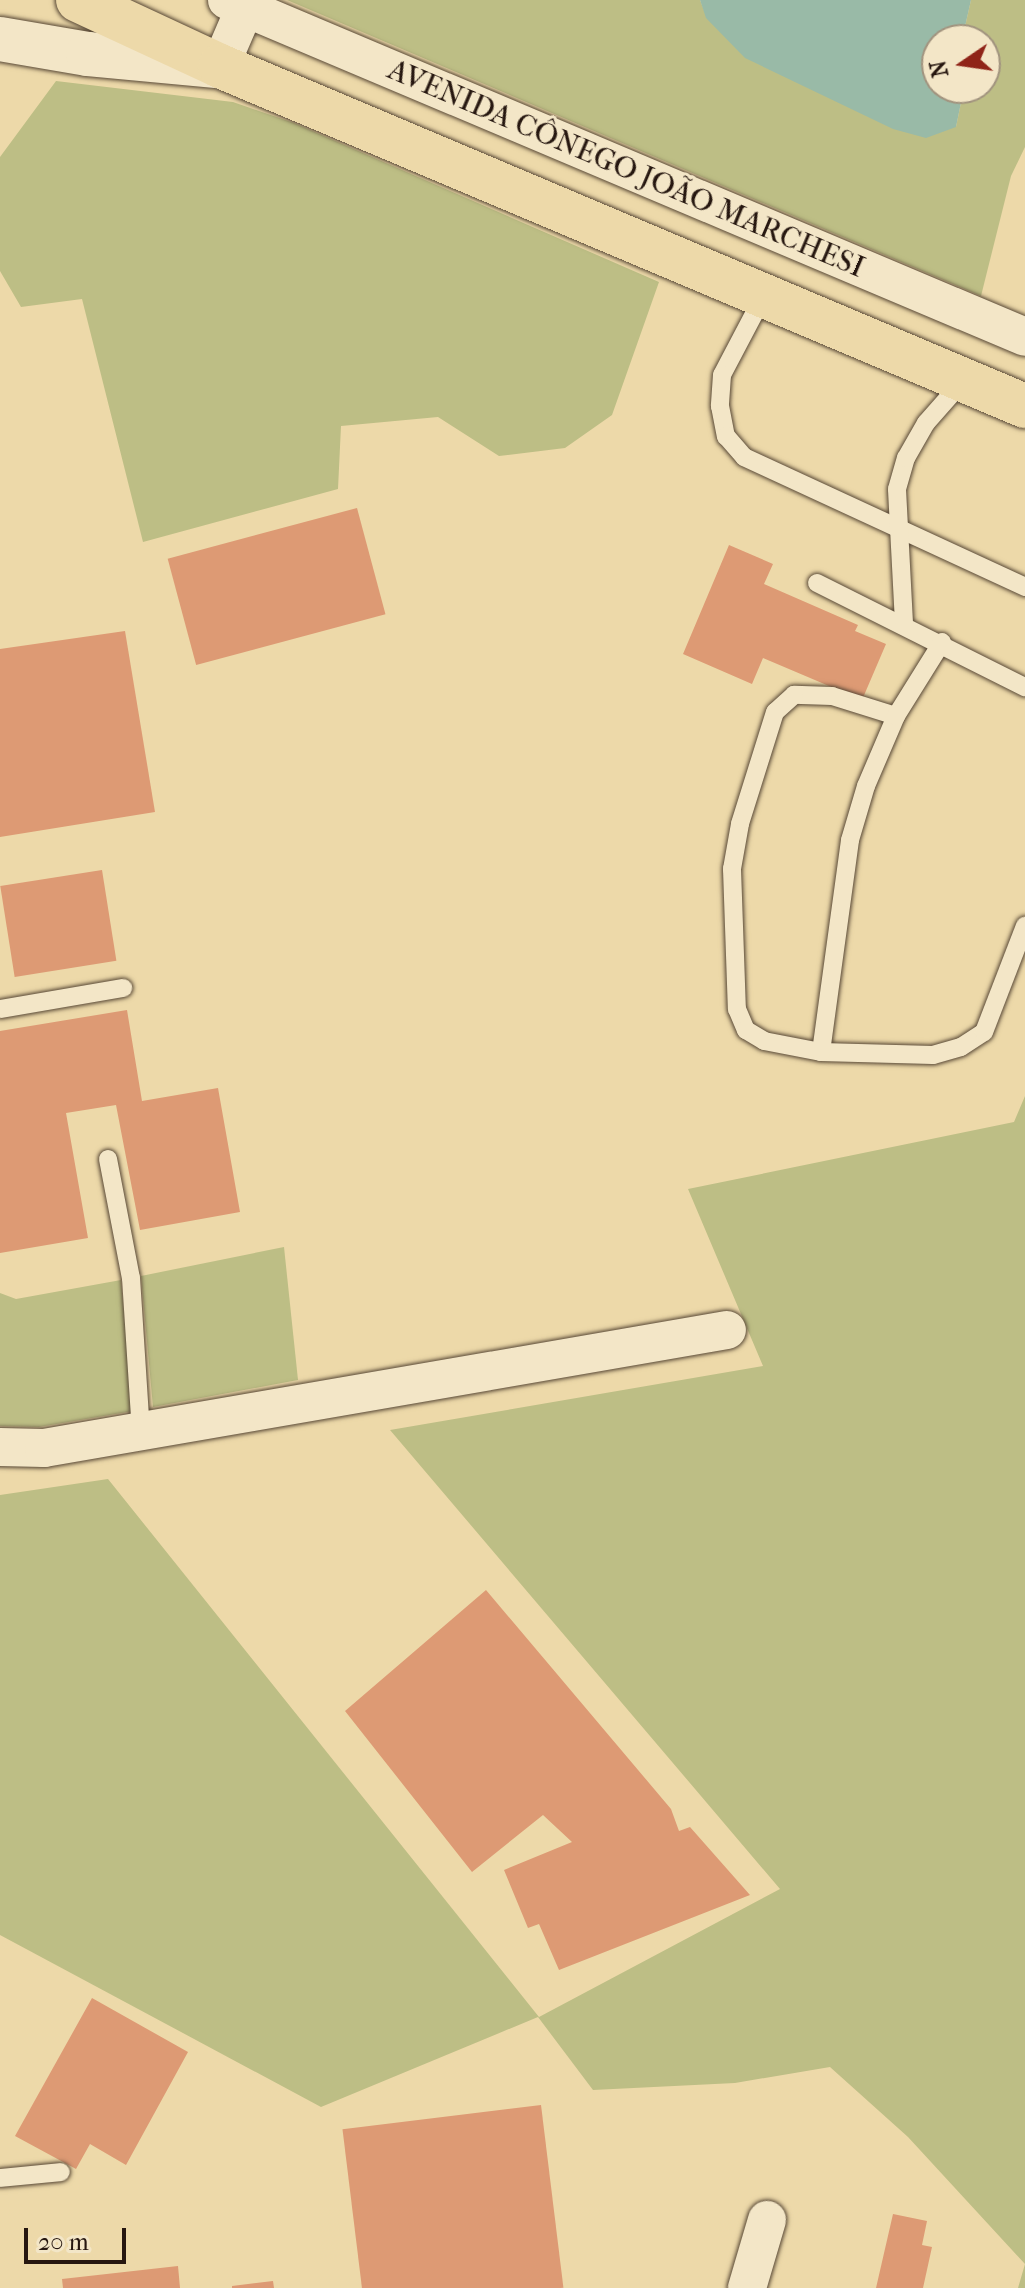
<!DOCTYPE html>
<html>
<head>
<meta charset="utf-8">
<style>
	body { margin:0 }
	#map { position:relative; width:1025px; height:2288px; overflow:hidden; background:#edd9a9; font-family:"IM FELL French Canon",serif }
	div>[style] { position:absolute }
	.green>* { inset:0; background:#bdbe85 }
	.water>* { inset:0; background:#99baa7 }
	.building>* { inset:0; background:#dd9a74; transform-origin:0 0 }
	.roads { filter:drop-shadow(0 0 2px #584836) drop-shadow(0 0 2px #584836) }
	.lane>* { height:18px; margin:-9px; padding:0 9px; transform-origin:9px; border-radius:9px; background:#f3e6c7 }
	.street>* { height:38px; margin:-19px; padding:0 19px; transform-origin:19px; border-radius:19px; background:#f3e6c7 }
	.secondary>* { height:44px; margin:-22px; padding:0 22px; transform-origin:22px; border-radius:22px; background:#f3e6c7 }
	.primary>* { height:44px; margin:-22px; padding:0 22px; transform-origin:22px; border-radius:22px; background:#edd9a9 }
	span { translate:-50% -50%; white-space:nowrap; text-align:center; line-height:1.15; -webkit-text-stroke:6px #f3e6c7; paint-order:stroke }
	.street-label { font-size:30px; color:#261710 }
	.north { position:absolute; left:921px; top:24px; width:80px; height:80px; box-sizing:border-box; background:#f3e6c7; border:2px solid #a1937e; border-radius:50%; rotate:257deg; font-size:22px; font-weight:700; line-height:32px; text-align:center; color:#261710 }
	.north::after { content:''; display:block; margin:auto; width:28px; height:36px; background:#8f2418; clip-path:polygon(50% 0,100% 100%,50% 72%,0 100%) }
	.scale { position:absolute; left:24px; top:2228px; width:102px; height:36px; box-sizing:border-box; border:4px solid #261710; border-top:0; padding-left:10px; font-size:24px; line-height:28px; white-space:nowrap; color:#261710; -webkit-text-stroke:6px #f3e6c7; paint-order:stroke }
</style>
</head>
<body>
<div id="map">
	<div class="green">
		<div style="clip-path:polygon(287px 0,700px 0,707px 18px,956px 127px,964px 88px,985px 88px,985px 40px,962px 40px,971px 0,1025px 0,1025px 147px,1011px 176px,981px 296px)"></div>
		<div style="clip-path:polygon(56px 81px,233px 102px,294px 123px,659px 282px,612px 415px,565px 448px,499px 456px,438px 417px,341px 426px,338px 489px,143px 542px,82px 299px,21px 307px,0 271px,0 157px)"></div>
		<div style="clip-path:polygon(1025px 1096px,1025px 2288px,1018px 2288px,1025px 2264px,908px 2137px,830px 2067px,735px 2083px,593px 2090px,538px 2017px,321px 2107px,0 1935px,0 1495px,108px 1479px,539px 2017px,780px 1889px,390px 1430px,763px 1366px,688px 1189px,1014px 1122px)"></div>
		<div style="clip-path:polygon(284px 1247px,298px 1380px,153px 1407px,141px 1276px)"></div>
		<div style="clip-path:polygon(121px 1280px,133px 1411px,39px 1427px,0 1426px,0 1293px,16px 1299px)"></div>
	</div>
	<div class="water">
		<div style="clip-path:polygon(700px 0,971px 0,962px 40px,937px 40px,937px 88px,964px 88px,956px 127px,926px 138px,893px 129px,745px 58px,706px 18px)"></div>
	</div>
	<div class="building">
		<div style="left:357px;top:508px;width:110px;height:196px;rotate:75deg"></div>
		<div style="clip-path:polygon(729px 545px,773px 564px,764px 584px,858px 625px,855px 631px,886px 644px,862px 700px,763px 658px,752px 684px,683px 654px)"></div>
		<div style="clip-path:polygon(125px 631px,155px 812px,0 837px,0 649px)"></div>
		<div style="left:102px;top:870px;width:92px;height:103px;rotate:81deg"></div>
		<div style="clip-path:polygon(127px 1010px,142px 1101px,218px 1088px,240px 1212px,140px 1230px,116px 1105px,66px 1113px,88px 1238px,0 1253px,0 1031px)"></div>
		<div style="clip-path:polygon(486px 1590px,671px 1809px,679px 1831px,690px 1827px,750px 1895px,559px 1970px,539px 1924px,528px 1928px,504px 1870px,572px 1842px,543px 1815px,472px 1872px,345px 1711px)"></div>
		<div style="clip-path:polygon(92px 1998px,188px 2052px,126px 2165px,90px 2144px,76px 2169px,15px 2136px)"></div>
		<div style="left:541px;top:2105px;width:184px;height:200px;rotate:83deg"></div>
		<div style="clip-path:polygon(893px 2214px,927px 2221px,922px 2245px,932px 2247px,923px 2288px,876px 2288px)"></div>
		<div style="clip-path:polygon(178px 2266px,180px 2288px,63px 2288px,62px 2279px)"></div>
		<div style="clip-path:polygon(273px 2281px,274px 2288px,232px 2288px,232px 2286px)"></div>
	</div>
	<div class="roads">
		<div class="lane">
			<div style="left:764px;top:295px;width:90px;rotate:117.7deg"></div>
			<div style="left:722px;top:375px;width:31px;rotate:94deg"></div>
			<div style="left:720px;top:406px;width:31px;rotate:79deg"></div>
			<div style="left:726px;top:436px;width:28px;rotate:49deg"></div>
			<div style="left:744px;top:457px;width:310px;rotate:24.8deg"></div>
			<div style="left:817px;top:583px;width:233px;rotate:26.6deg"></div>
			<div style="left:904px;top:623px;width:134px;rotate:-93deg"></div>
			<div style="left:897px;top:489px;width:32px;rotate:-74deg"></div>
			<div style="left:906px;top:458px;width:40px;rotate:-60.3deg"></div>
			<div style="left:926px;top:423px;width:56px;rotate:-48.6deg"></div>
			<div style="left:896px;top:716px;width:67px;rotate:-162.6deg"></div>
			<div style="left:832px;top:696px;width:38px;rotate:-178deg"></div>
			<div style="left:794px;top:695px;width:25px;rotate:138deg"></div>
			<div style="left:775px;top:712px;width:117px;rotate:107.4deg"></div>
			<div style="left:740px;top:824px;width:46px;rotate:100.1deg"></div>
			<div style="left:732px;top:869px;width:140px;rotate:88deg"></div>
			<div style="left:737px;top:1009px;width:23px;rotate:67deg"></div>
			<div style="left:746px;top:1030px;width:21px;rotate:31deg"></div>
			<div style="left:764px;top:1041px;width:58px;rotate:10.9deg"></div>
			<div style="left:821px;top:1052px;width:112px;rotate:1.5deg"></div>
			<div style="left:933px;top:1055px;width:29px;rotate:-16deg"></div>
			<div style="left:961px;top:1047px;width:27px;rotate:-33deg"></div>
			<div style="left:984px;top:1032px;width:114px;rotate:-68.9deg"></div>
			<div style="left:0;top:1009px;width:125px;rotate:-9.7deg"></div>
			<div style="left:821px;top:1052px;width:214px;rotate:-82.2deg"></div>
			<div style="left:850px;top:840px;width:56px;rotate:-73.5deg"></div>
			<div style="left:866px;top:786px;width:76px;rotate:-66.8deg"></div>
			<div style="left:896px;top:716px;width:87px;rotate:-58.1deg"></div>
			<div style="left:108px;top:1159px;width:121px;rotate:79.1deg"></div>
			<div style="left:131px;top:1278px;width:153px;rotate:86.3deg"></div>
			<div style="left:0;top:2178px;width:61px;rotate:-5.6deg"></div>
		</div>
		<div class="street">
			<div style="left:227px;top:0;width:866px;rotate:22.89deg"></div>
			<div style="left:220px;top:66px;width:63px;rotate:-66.7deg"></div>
			<div style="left:0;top:1447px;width:44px;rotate:1.3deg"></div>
			<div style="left:44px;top:1448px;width:693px;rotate:-9.8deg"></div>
			<div style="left:747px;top:2288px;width:71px;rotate:-73.6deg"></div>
		</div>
		<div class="secondary">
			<div style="left:0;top:39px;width:89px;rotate:9.7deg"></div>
			<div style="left:88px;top:54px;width:129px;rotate:5.4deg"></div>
		</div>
		<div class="primary">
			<div style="left:78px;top:0;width:157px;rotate:24.9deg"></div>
			<div style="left:220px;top:66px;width:874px;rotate:22.9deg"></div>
		</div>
	</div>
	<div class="street-label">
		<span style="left:626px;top:169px;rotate:23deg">AVENIDA CÔNEGO JOÃO MARCHESI</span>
	</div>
	<div class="north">N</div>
	<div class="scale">20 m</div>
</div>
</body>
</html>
